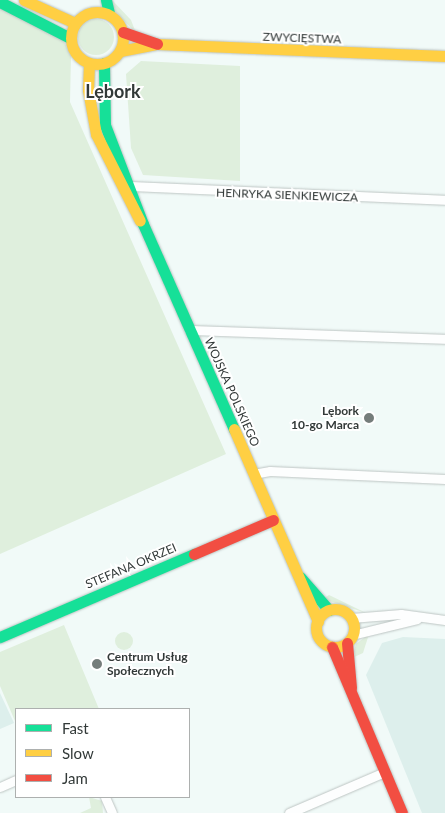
<!DOCTYPE html>
<html>
<head>
<meta charset="utf-8">
<style>
	body { margin:0 }
	#map { position:relative; width:445px; height:813px; overflow:hidden; background:#f1faf8; font-family:Lato,sans-serif }
	div>[style] { position:absolute }
	.built>* { inset:0; background:#ddefec }
	.green>* { inset:0; background:#dfefdd }
	.round { border-radius:50% }
	.roads { filter:drop-shadow(0 0 1px #bdc5c3) drop-shadow(0 0 1px #bdc5c3) }
	.street>* { height:9px; margin:-4.5px; padding:0 4.5px; transform-origin:4.5px; border-radius:4.5px; background:#fdfefe }
	.fast>* { height:11px; margin:-5.5px; padding:0 5.5px; transform-origin:5.5px; border-radius:5.5px; background:#16e098 }
	.slow>* { height:11px; margin:-5.5px; padding:0 5.5px; transform-origin:5.5px; border-radius:5.5px; background:#ffcf43 }
	.slow>.ring { margin:-5.5px; padding:0; box-sizing:content-box; background:none; border:11px solid #ffcf43; border-radius:50% }
	.jam>* { height:11px; margin:-5.5px; padding:0 5.5px; transform-origin:5.5px; border-radius:5.5px; background:#f24e42 }
	.dots>* { width:14px; height:14px; translate:-50% -50%; box-sizing:border-box; border:2px solid #fff; border-radius:50% }
	span { translate:-50% -50%; white-space:nowrap; text-align:center; line-height:1.15; -webkit-text-stroke:4px #fff; paint-order:stroke }
	.street-label { font-size:12px; color:#323938 }
	.poi-label { font-size:12px; color:#323938; font-weight:700 }
	.right { translate:-100% -50%; text-align:right }
	.left { translate:0 -50%; text-align:left }
	.district-label { font-size:18px; color:#323938; font-weight:700 }
	.legend { position:absolute; left:15px; top:708px; width:175px; height:90px; box-sizing:border-box; background:#fff; border:1px solid #adb0af; margin:0; padding:6px 9px; list-style:none; font-size:15px; color:#323938 }
	.legend li { display:flex; align-items:center; gap:10px; height:25px }
	.legend b { width:25px; border:1px solid #adb0af }
</style>
</head>
<body>
<div id="map">
	<div class="built">
		<div style="clip-path:polygon(403px 637px,445px 639px,445px 813px,422px 813px,366px 675px,382px 643px)"></div>
		<div style="clip-path:polygon(0 693px,14px 723px,0 729px)"></div>
	</div>
	<div class="green">
		<div style="clip-path:polygon(112px 0,131px 20px,136px 33px,113px 9px)"></div>
		<div style="clip-path:polygon(0 8px,63px 40px,71px 55px,70px 102px,226px 454px,0 554px)"></div>
		<div class="round" style="left:78px;top:19px;width:36px;height:36px"></div>
		<div style="clip-path:polygon(141px 61px,240px 66px,240px 181px,143px 175px,131px 148px,126px 74px)"></div>
		<div style="clip-path:polygon(329px 595px,362px 611px,366px 613px,323px 599px)"></div>
		<div style="clip-path:polygon(64px 625px,99px 709px,16px 709px,15px 721px,0 686px,0 652px)"></div>
		<div class="round" style="left:115px;top:632px;width:18px;height:18px"></div>
		<div style="clip-path:polygon(369px 634px,363px 653px,352px 658px,356px 644px)"></div>
		<div style="clip-path:polygon(89px 797px,102px 801px,103px 813px,80px 813px,91px 808px)"></div>
	</div>
	<div class="roads">
		<div class="street">
			<div style="left:130px;top:186px;width:315px;rotate:2.5deg"></div>
			<div style="left:189px;top:330px;width:256px;rotate:2deg"></div>
			<div style="left:253px;top:474px;width:17px;rotate:-10deg"></div>
			<div style="left:270px;top:471px;width:175px;rotate:2.6deg"></div>
			<div style="left:351px;top:618px;width:50px;rotate:-4.6deg"></div>
			<div style="left:401px;top:614px;width:44px;rotate:7.8deg"></div>
			<div style="left:352px;top:635px;width:67px;rotate:-13.8deg"></div>
			<div style="left:0;top:787px;width:17px;rotate:-24deg"></div>
			<div style="left:105px;top:797px;width:17px;rotate:66deg"></div>
			<div style="left:289px;top:813px;width:103px;rotate:-23.3deg"></div>
		</div>
		<div class="fast">
			<div style="left:106px;top:0;width:13px;rotate:77deg"></div>
			<div style="left:0;top:2px;width:79px;rotate:27.2deg"></div>
			<div style="left:104px;top:63px;width:62px;rotate:89.1deg"></div>
			<div style="left:105px;top:125px;width:106px;rotate:69deg"></div>
			<div style="left:143px;top:224px;width:224px;rotate:66.1deg"></div>
			<div style="left:300px;top:577px;width:44px;rotate:48.7deg"></div>
			<div style="left:0;top:637px;width:211px;rotate:-23.2deg"></div>
		</div>
		<div class="slow">
			<div style="left:24px;top:0;width:56px;rotate:24.3deg"></div>
			<div class="ring" style="left:71px;top:12px;width:41px;height:41px"></div>
			<div style="left:120px;top:51px;width:38px;rotate:-11deg"></div>
			<div style="left:157px;top:44px;width:288px;rotate:2.4deg"></div>
			<div style="left:89px;top:63px;width:27px;rotate:92deg"></div>
			<div style="left:88px;top:90px;width:45px;rotate:79.7deg"></div>
			<div style="left:96px;top:134px;width:97px;rotate:63.2deg"></div>
			<div style="left:234px;top:429px;width:210px;rotate:66.4deg"></div>
			<div class="ring" style="left:316px;top:609px;width:27px;height:27px"></div>
		</div>
		<div class="jam">
			<div style="left:123px;top:32px;width:36px;rotate:19deg"></div>
			<div style="left:194px;top:554px;width:86px;rotate:-23.3deg"></div>
			<div style="left:347px;top:643px;width:45px;rotate:84.9deg"></div>
			<div style="left:332px;top:647px;width:180px;rotate:67.1deg"></div>
		</div>
	</div>
	<div class="dots">
		<div style="left:369px;top:418px;background:#757d7b"></div>
		<div style="left:97px;top:664px;background:#757d7b"></div>
	</div>
	<div class="street-label">
		<span style="left:302px;top:38px;rotate:2deg">ZWYCIĘSTWA</span>
		<span style="left:287px;top:195px;rotate:2deg">HENRYKA SIENKIEWICZA</span>
		<span style="left:232px;top:392px;rotate:66deg">WOJSKA POLSKIEGO</span>
		<span style="left:131px;top:566px;rotate:-23deg">STEFANA OKRZEI</span>
	</div>
	<div class="poi-label">
		<span class="right" style="left:359px;top:418px">Lębork<br>10-go Marca</span>
		<span class="left" style="left:107px;top:664px">Centrum Usług<br>Społecznych</span>
	</div>
	<div class="district-label">
		<span style="left:113px;top:91px">Lębork</span>
	</div>
	<ul class="legend">
	<li><b style="height:6px;background:#16e098"></b>Fast</li>
	<li><b style="height:6px;background:#ffcf43"></b>Slow</li>
	<li><b style="height:6px;background:#f24e42"></b>Jam</li>
	</ul>
</div>
</body>
</html>
